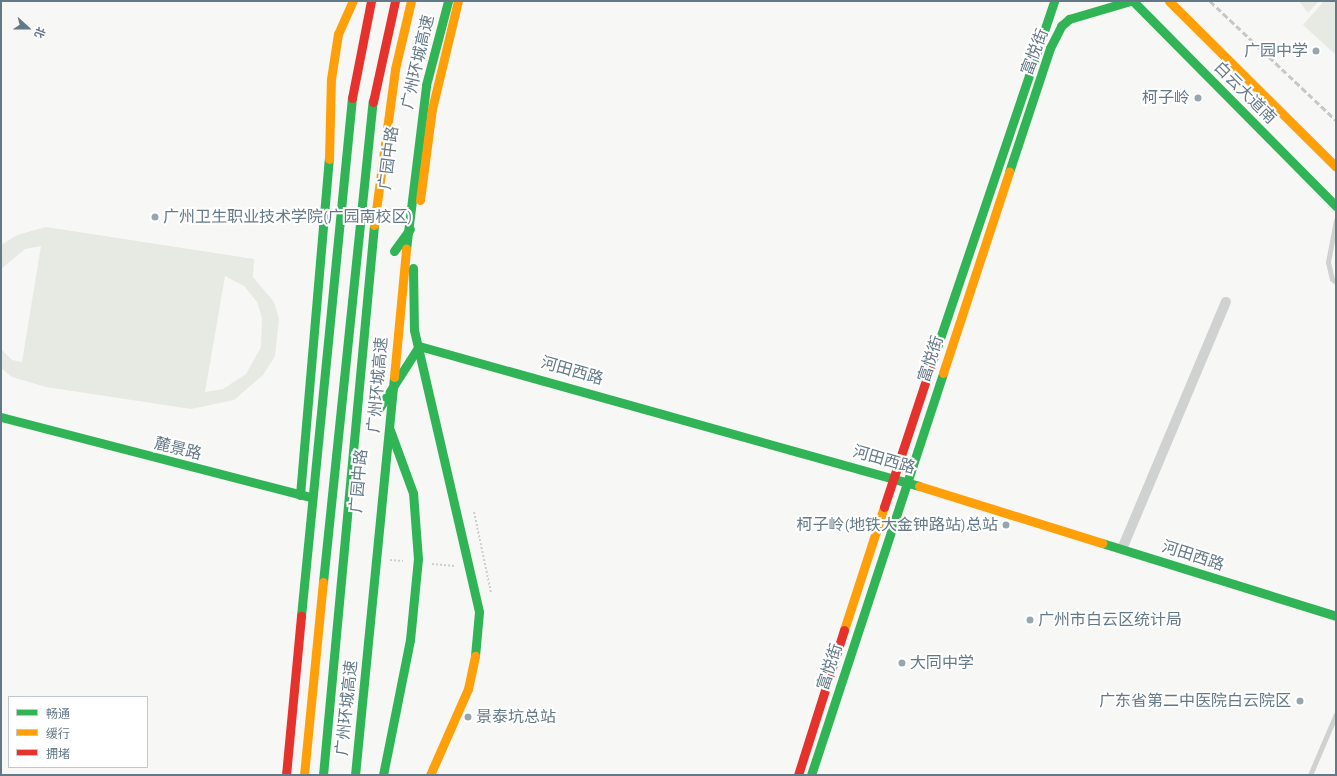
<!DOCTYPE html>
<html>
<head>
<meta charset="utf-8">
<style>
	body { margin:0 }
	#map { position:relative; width:1337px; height:776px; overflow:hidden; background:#f7f7f5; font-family:"Alegreya Sans","Noto Sans SC",sans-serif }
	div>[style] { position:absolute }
	.green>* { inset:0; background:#e6eae3 }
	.path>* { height:2px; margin-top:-1px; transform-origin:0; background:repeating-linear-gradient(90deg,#cccecf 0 2px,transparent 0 4px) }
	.lane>* { height:5px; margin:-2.5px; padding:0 2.5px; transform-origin:2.5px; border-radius:2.5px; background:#d0d2d2 }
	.street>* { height:10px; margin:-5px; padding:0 5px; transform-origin:5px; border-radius:5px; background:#d0d2d2 }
	.fast>* { height:9px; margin:-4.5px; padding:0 4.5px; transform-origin:4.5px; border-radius:4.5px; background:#30b455 }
	.slow>* { height:9px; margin:-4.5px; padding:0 4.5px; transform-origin:4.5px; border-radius:4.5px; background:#ff9f0a }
	.jam>* { height:9px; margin:-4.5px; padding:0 4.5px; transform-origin:4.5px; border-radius:4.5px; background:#e5322d }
	.rail>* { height:3px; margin-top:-1.5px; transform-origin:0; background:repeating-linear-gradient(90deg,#c5c7c8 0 6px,transparent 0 9px) }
	.dots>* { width:11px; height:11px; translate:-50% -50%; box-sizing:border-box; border:2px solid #fff; border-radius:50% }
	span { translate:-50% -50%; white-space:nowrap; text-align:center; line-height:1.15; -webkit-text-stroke:4px #fff; paint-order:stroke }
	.poi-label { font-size:16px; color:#647988 }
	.right { translate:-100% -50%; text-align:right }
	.left { translate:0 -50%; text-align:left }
	.street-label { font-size:16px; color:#647988 }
	.frame { position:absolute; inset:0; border:2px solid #647988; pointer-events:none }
	.legend { position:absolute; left:8px; top:696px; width:140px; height:72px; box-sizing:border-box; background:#fff; border:1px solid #c1c9cf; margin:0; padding:5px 7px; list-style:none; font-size:12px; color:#647988 }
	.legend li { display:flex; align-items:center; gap:8px; height:20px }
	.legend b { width:20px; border:1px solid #c1c9cf }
	.north { position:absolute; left:8px; top:8px; width:40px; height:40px; -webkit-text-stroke:3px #fff; paint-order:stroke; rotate:111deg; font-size:11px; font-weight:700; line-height:16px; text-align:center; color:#647988 }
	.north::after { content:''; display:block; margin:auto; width:14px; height:18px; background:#647988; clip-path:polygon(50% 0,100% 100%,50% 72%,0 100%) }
</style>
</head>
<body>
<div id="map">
	<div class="green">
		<div style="clip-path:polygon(1299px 1px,1319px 1px,1308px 13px)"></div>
		<div style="clip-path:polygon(1324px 1px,1336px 1px,1336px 55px,1303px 25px)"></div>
		<div style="clip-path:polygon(evenodd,46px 227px,254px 259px,253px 277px,274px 302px,279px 319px,275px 356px,263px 375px,234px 400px,191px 409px,46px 387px,12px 377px,1px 368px,1px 349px,12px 360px,22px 362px,41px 246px,25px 249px,1px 269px,1px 245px,17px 235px,46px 227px,225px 276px,244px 286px,257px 302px,262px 318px,261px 347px,246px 374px,223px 389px,205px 392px,225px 276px)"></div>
	</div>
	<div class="path">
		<div style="left:474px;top:512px;width:83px;rotate:78.1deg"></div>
		<div style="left:390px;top:560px;width:13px;rotate:4deg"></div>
		<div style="left:432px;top:564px;width:23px;rotate:5deg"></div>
	</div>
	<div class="lane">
		<div style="left:1336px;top:220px;width:43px;rotate:100.8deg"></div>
		<div style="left:1328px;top:262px;width:17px;rotate:77deg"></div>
		<div style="left:1332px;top:279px;width:5px;rotate:37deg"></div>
		<div style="left:1310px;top:775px;width:66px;rotate:-66.9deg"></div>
	</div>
	<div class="street">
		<div style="left:1122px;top:549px;width:268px;rotate:-67.2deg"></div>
	</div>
	<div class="fast">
		<div style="left:1133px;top:1px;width:289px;rotate:45.3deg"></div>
		<div style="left:1009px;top:172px;width:131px;rotate:-71.7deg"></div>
		<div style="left:1050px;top:48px;width:25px;rotate:-63deg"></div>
		<div style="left:1061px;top:26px;width:11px;rotate:-41deg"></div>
		<div style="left:1069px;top:19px;width:64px;rotate:-16.4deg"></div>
		<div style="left:406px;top:249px;width:165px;rotate:-83deg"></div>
		<div style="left:426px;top:85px;width:87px;rotate:-75.3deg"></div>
		<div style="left:394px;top:251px;width:27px;rotate:-54deg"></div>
		<div style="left:413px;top:268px;width:62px;rotate:89.1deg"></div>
		<div style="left:414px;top:330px;width:289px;rotate:77deg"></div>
		<div style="left:479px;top:612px;width:44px;rotate:95.2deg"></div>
		<div style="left:419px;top:346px;width:519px;rotate:15.64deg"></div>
		<div style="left:930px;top:368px;width:387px;rotate:-71.3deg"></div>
		<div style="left:380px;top:407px;width:72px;rotate:-57.4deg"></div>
		<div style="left:1px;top:417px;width:320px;rotate:14.5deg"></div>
		<div style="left:300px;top:495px;width:337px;rotate:-85.1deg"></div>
		<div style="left:1102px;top:543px;width:245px;rotate:17.3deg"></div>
		<div style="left:323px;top:582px;width:483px;rotate:-84.1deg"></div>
		<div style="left:301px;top:616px;width:521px;rotate:-84.38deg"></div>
		<div style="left:323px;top:775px;width:552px;rotate:-84.7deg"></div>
		<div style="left:355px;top:775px;width:400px;rotate:-84.4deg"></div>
		<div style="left:383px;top:775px;width:138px;rotate:-78.7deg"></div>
		<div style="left:410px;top:640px;width:81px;rotate:-84.4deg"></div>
		<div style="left:418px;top:559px;width:66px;rotate:-94.3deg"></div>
		<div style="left:413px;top:493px;width:67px;rotate:-110.1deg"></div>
		<div style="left:811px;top:775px;width:423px;rotate:-71.8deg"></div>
	</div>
	<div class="slow">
		<div style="left:1169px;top:1px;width:235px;rotate:44.8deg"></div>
		<div style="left:329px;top:159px;width:80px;rotate:-88.6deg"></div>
		<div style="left:331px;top:79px;width:46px;rotate:-81.2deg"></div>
		<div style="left:338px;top:34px;width:36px;rotate:-66deg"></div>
		<div style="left:420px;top:200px;width:92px;rotate:-82.5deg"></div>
		<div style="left:432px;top:109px;width:111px;rotate:-76.5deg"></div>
		<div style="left:374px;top:225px;width:157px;rotate:-82.3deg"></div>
		<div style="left:395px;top:69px;width:70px;rotate:-76.8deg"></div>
		<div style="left:943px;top:373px;width:212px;rotate:-71.8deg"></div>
		<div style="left:394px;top:377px;width:129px;rotate:-84.6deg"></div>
		<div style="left:919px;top:486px;width:192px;rotate:17.3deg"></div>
		<div style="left:844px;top:630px;width:129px;rotate:-72deg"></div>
		<div style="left:304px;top:775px;width:194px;rotate:-84.4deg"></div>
		<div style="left:430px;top:775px;width:94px;rotate:-66.2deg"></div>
		<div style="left:468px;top:689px;width:34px;rotate:-78deg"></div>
	</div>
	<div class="jam">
		<div style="left:352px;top:98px;width:99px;rotate:-78.9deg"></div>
		<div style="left:373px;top:102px;width:103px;rotate:-77.7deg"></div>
		<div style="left:884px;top:507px;width:146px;rotate:-71.7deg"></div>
		<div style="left:286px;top:775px;width:160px;rotate:-84.6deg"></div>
		<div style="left:798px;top:775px;width:152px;rotate:-72.4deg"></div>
	</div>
	<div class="rail">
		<div style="left:1210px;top:1px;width:173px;rotate:43.4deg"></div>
	</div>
	<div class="dots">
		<div style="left:1316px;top:51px;background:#97a5ae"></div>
		<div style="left:1198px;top:98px;background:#97a5ae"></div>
		<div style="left:155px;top:217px;background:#97a5ae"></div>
		<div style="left:1006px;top:525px;background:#97a5ae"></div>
		<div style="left:1030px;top:620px;background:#97a5ae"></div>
		<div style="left:902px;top:663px;background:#97a5ae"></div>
		<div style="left:1300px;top:701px;background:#97a5ae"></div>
		<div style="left:468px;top:717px;background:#97a5ae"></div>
	</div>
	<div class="poi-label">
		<span class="right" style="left:1308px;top:51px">广园中学</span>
		<span class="right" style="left:1190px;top:98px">柯子岭</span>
		<span class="left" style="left:163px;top:217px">广州卫生职业技术学院(广园南校区)</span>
		<span class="right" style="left:998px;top:525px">柯子岭(地铁大金钟路站)总站</span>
		<span class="left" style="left:1038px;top:620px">广州市白云区统计局</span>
		<span class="left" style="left:910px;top:663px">大同中学</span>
		<span class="right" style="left:1291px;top:701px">广东省第二中医院白云院区</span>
		<span class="left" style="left:476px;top:717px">景泰坑总站</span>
	</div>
	<div class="street-label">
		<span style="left:1035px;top:52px;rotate:-69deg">富悦街</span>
		<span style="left:418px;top:62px;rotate:-77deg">广州环城高速</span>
		<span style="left:1245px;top:93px;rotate:45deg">白云大道南</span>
		<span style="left:389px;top:158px;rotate:-83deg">广园中路</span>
		<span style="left:931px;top:359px;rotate:-72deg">富悦街</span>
		<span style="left:572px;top:371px;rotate:16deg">河田西路</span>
		<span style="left:378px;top:385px;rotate:-85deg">广州环城高速</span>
		<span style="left:178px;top:449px;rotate:14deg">麓景路</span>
		<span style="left:884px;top:460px;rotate:16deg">河田西路</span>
		<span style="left:359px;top:481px;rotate:-85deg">广园中路</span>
		<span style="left:1193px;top:556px;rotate:18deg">河田西路</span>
		<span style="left:830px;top:667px;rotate:-72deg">富悦街</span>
		<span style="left:347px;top:708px;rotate:-84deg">广州环城高速</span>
	</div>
	<div class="frame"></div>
	<ul class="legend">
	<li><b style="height:5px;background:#30b455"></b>畅通</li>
	<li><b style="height:5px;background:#ff9f0a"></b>缓行</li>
	<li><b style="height:5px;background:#e5322d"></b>拥堵</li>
	</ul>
	<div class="north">北</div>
</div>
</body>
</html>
